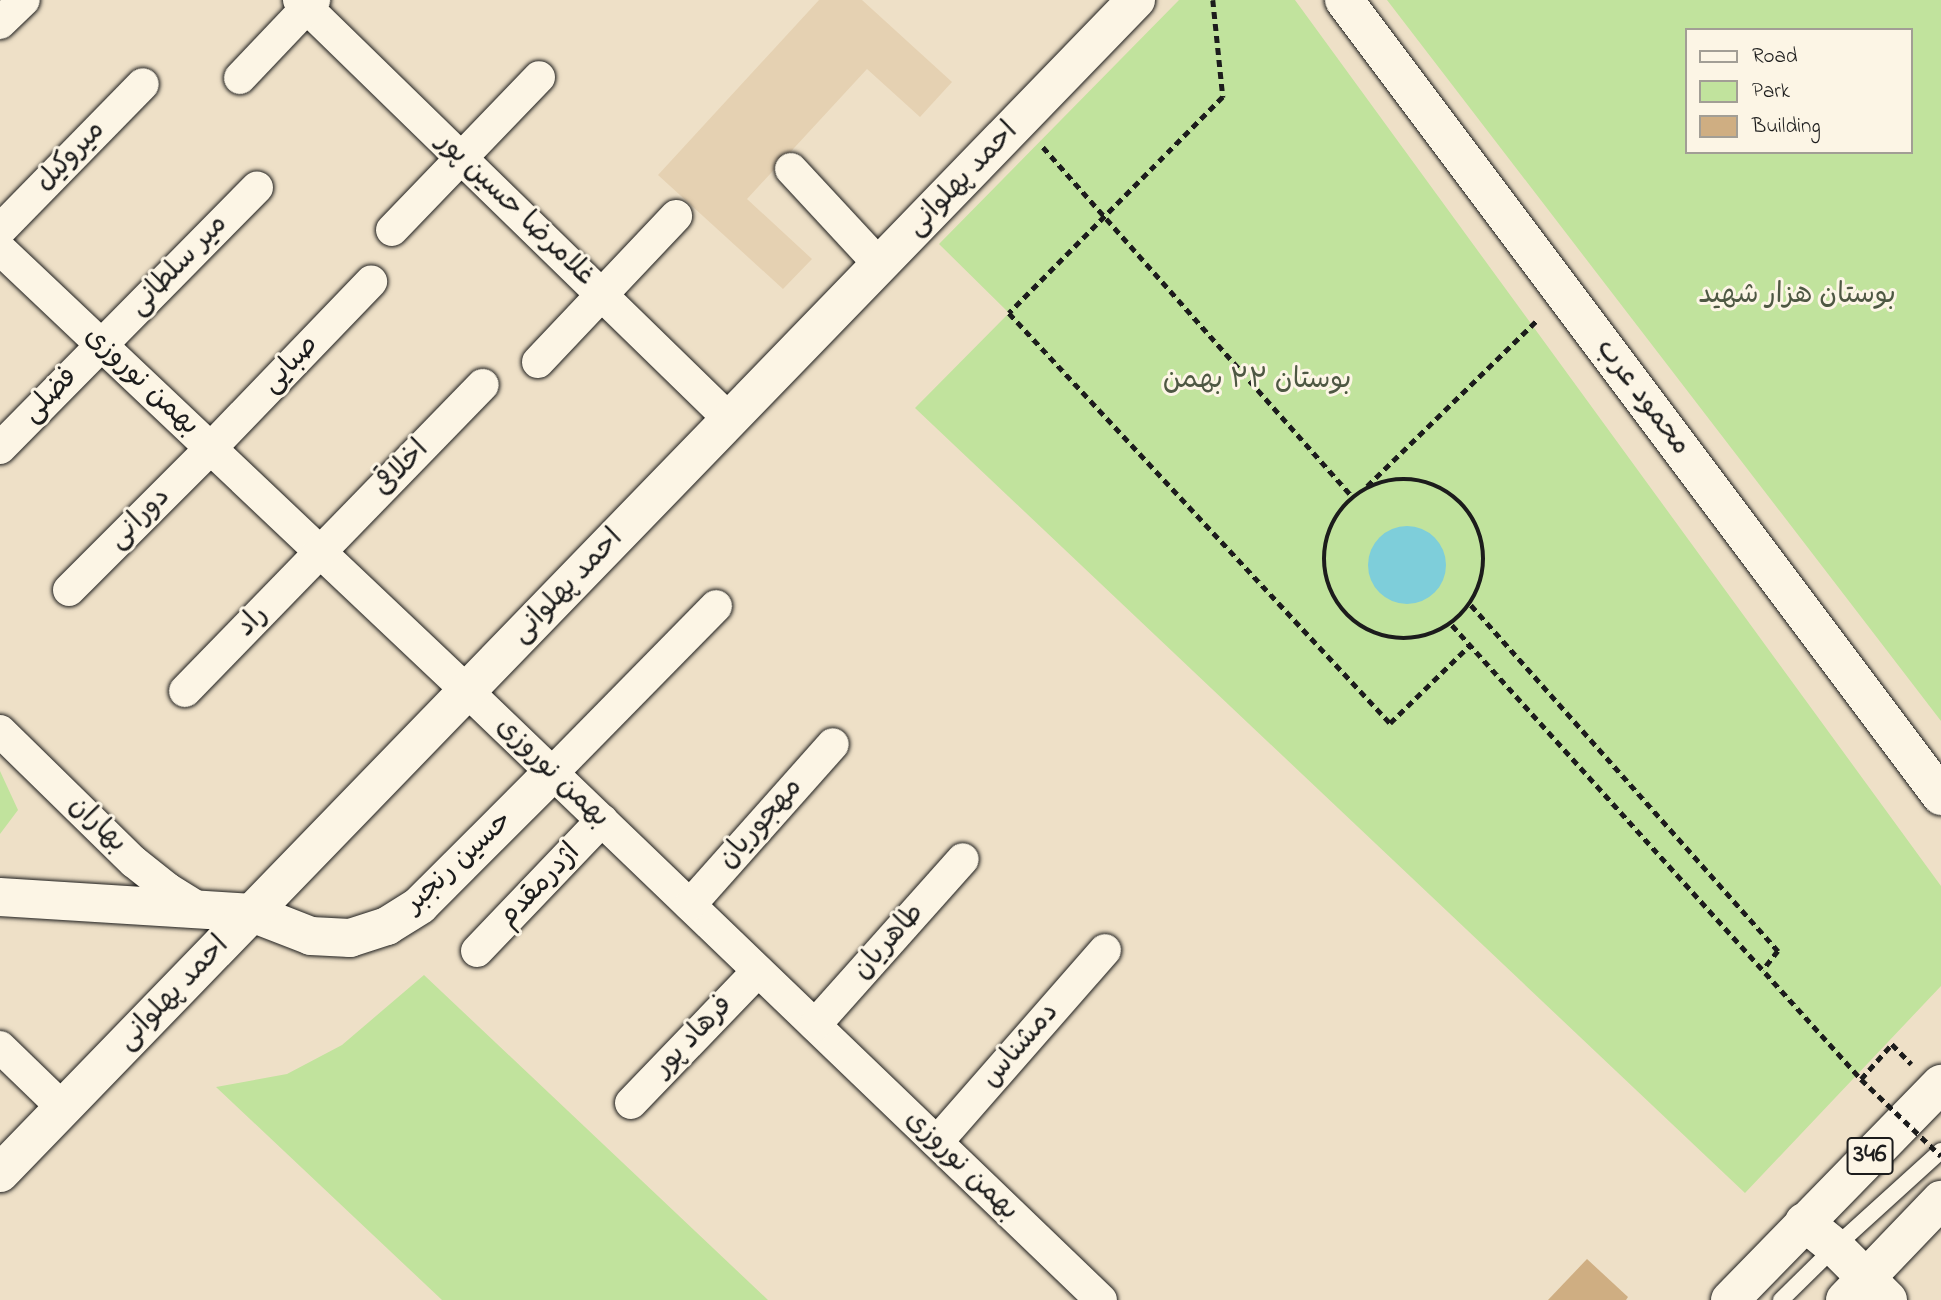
<!DOCTYPE html>
<html>
<head>
<meta charset="utf-8">
<style>
	body { margin:0 }
	#map { position:relative; width:1941px; height:1300px; overflow:hidden; background:#eee0c7; font-family:"Indie Flower","Playpen Sans Arabic",sans-serif }
	div>[style] { position:absolute }
	.built>* { inset:0; background:#e5d1b2 }
	.green>* { inset:0; background:#c1e39d }
	.water>* { inset:0; background:#7eceda }
	.round { border-radius:50% }
	.building>* { inset:0; background:#cfae82 }
	.path>* { height:4.5px; margin-top:-2.25px; transform-origin:0; background:repeating-linear-gradient(90deg,#1c1c1c 0 7px,transparent 0 12px) }
	.path>.ring { margin:-2.25px; padding:0; box-sizing:content-box; background:none; border:4.5px solid #1c1c1c; border-radius:50% }
	.roads { filter:drop-shadow(0 0 2px #1c1c1c) drop-shadow(0 0 2px #1c1c1c) }
	.lane>* { height:16px; margin:-8px; padding:0 8px; transform-origin:8px; border-radius:8px; background:#fcf5e5 }
	.street>* { height:32px; margin:-16px; padding:0 16px; transform-origin:16px; border-radius:16px; background:#fcf5e5 }
	.secondary>* { height:38px; margin:-19px; padding:0 19px; transform-origin:19px; border-radius:19px; background:#fcf5e5 }
	.primary>* { height:38px; margin:-19px; padding:0 19px; transform-origin:19px; border-radius:19px; background:#fcf5e5 }
	.path-bridge>* { height:4.5px; margin-top:-2.25px; transform-origin:0; background:repeating-linear-gradient(90deg,#1c1c1c 0 7px,transparent 0 12px) }
	span { translate:-50% -50%; white-space:nowrap; text-align:center; line-height:1.15; -webkit-text-stroke:6px #fcf5e5; paint-order:stroke }
	.shield-label span { padding:2px 5px; background:#fcf5e5; border:2px solid; border-radius:5px; -webkit-text-stroke-width:0 }
	.shield-label { font-size:26px; color:#1c1c1c; font-weight:700 }
	.street-label { font-size:28px; color:#1c1c1c }
	.park-label { font-size:28px; color:#4e5843 }
	.legend { position:absolute; left:1685px; top:28px; width:228px; height:126px; box-sizing:border-box; background:#fcf5e5; border:2px solid #a29e95; margin:0; padding:9px 12px; list-style:none; font-size:21px; color:#1c1c1c }
	.legend li { display:flex; align-items:center; gap:14px; height:35px }
	.legend b { width:35px; border:2px solid #a29e95 }
</style>
</head>
<body>
<div id="map">
	<div class="built">
		<div style="clip-path:polygon(819px 0,862px 0,952px 82px,920px 117px,867px 69px,747px 199px,812px 259px,783px 289px,658px 175px)"></div>
	</div>
	<div class="green">
		<div style="clip-path:polygon(1179px 0,1295px 0,1941px 886px,1941px 986px,1745px 1193px,915px 408px,1009px 313px,939px 244px)"></div>
		<div style="clip-path:polygon(evenodd,1387px 0,1941px 0,1941px 721px,1387px 0,1687px 30px,1911px 30px,1911px 152px,1687px 152px,1687px 30px)"></div>
		<div style="clip-path:polygon(0 771px,18px 810px,0 834px)"></div>
		<div style="clip-path:polygon(424px 975px,496px 1043px,768px 1300px,442px 1300px,216px 1087px,287px 1074px,342px 1045px)"></div>
	</div>
	<div class="water">
		<div class="round" style="left:1368px;top:526px;width:78px;height:78px"></div>
	</div>
	<div class="building">
		<div style="clip-path:polygon(1587px 1259px,1628px 1297px,1626px 1300px,1548px 1300px)"></div>
	</div>
	<div class="path">
		<div style="left:1213px;top:0;width:98px;rotate:84.1deg"></div>
		<div style="left:1223px;top:97px;width:304px;rotate:134.7deg"></div>
		<div style="left:1009px;top:313px;width:560px;rotate:47.1deg"></div>
		<div style="left:1390px;top:723px;width:112px;rotate:-44.3deg"></div>
		<div style="left:1043px;top:147px;width:468px;rotate:48.5deg"></div>
		<div class="ring" style="left:1324px;top:479px;width:155.5px;height:155.5px"></div>
		<div style="left:1367px;top:486px;width:239px;rotate:-44.3deg"></div>
		<div style="left:1471px;top:605px;width:463px;rotate:48.4deg"></div>
		<div style="left:1778px;top:951px;width:24px;rotate:128deg"></div>
		<div style="left:1452px;top:625px;width:611px;rotate:47.98deg"></div>
		<div style="left:1861px;top:1079px;width:47px;rotate:-48.5deg"></div>
		<div style="left:1892px;top:1044px;width:28px;rotate:46deg"></div>
	</div>
	<div class="roads">
		<div class="lane">
			<div style="left:1781px;top:1300px;width:76px;rotate:-44.5deg"></div>
			<div style="left:1835px;top:1247px;width:143px;rotate:-42.2deg"></div>
		</div>
		<div class="street">
			<div style="left:299px;top:0;width:602px;rotate:44.26deg"></div>
			<div style="left:0;top:23px;width:33px;rotate:-44deg"></div>
			<div style="left:240px;top:78px;width:108px;rotate:-46.5deg"></div>
			<div style="left:791px;top:169px;width:131px;rotate:47.2deg"></div>
			<div style="left:0;top:230px;width:204px;rotate:-45.6deg"></div>
			<div style="left:392px;top:230px;width:212px;rotate:-46.1deg"></div>
			<div style="left:0;top:249px;width:643px;rotate:43.42deg"></div>
			<div style="left:467px;top:691px;width:879px;rotate:43.85deg"></div>
			<div style="left:538px;top:362px;width:201px;rotate:-46.6deg"></div>
			<div style="left:0;top:448px;width:366px;rotate:-45.4deg"></div>
			<div style="left:69px;top:590px;width:201px;rotate:-45deg"></div>
			<div style="left:211px;top:448px;width:231px;rotate:-46.1deg"></div>
			<div style="left:185px;top:691px;width:427px;rotate:-45.8deg"></div>
			<div style="left:0;top:731px;width:187px;rotate:44.4deg"></div>
			<div style="left:134px;top:862px;width:43px;rotate:38.5deg"></div>
			<div style="left:168px;top:889px;width:39px;rotate:32deg"></div>
			<div style="left:552px;top:773px;width:234px;rotate:-45.5deg"></div>
			<div style="left:690px;top:905px;width:215px;rotate:-48.4deg"></div>
			<div style="left:477px;top:951px;width:181px;rotate:-46.3deg"></div>
			<div style="left:815px;top:1025px;width:222px;rotate:-48.3deg"></div>
			<div style="left:0;top:1047px;width:88px;rotate:44.1deg"></div>
			<div style="left:631px;top:1103px;width:183px;rotate:-46.1deg"></div>
			<div style="left:937px;top:1142px;width:255px;rotate:-48.8deg"></div>
		</div>
		<div class="secondary">
			<div style="left:1344px;top:0;width:995px;rotate:53.13deg"></div>
			<div style="left:0;top:897px;width:253px;rotate:3.6deg"></div>
			<div style="left:252px;top:913px;width:63px;rotate:21.3deg"></div>
			<div style="left:311px;top:936px;width:39px;rotate:3deg"></div>
			<div style="left:350px;top:938px;width:39px;rotate:-18deg"></div>
			<div style="left:387px;top:926px;width:39px;rotate:-32deg"></div>
			<div style="left:420px;top:905px;width:187px;rotate:-45deg"></div>
			<div style="left:0;top:1173px;width:1633px;rotate:-45.92deg"></div>
			<div style="left:1804px;top:1222px;width:40px;rotate:39deg"></div>
			<div style="left:1835px;top:1247px;width:75px;rotate:45deg"></div>
		</div>
		<div class="primary">
			<div style="left:1730px;top:1300px;width:302px;rotate:-45.7deg"></div>
			<div style="left:1845px;top:1300px;width:139px;rotate:-46.2deg"></div>
		</div>
	</div>
	<div class="path-bridge">
		<div style="left:1861px;top:1079px;width:111px;rotate:43.9deg"></div>
	</div>
	<div class="shield-label">
		<span style="left:1870px;top:1156px">346</span>
	</div>
	<div class="street-label">
		<span style="left:71px;top:157px;rotate:-46deg">میروکیل</span>
		<span style="left:963px;top:180px;rotate:-46deg">احمد پهلوانی</span>
		<span style="left:515px;top:210px;rotate:44deg">غلامرضا حسین پور</span>
		<span style="left:179px;top:266px;rotate:-46deg">میر سلطانی</span>
		<span style="left:291px;top:365px;rotate:-46deg">صبایی</span>
		<span style="left:141px;top:382px;rotate:43deg">بهمن نوروزی</span>
		<span style="left:51px;top:396px;rotate:-45deg">فضلی</span>
		<span style="left:1642px;top:398px;rotate:53deg">محمود عرب</span>
		<span style="left:402px;top:469px;rotate:-46deg">اخلاقی</span>
		<span style="left:140px;top:519px;rotate:-45deg">دورانی</span>
		<span style="left:568px;top:587px;rotate:-46deg">احمد پهلوانی</span>
		<span style="left:253px;top:622px;rotate:-46deg">راد</span>
		<span style="left:552px;top:773px;rotate:44deg">بهمن نوروزی</span>
		<span style="left:761px;top:824px;rotate:-48deg">مهجوریان</span>
		<span style="left:97px;top:825px;rotate:44deg">بهاران</span>
		<span style="left:459px;top:863px;rotate:-43deg">حسین رنجبر</span>
		<span style="left:540px;top:886px;rotate:-46deg">اژدرمقدم</span>
		<span style="left:889px;top:942px;rotate:-48deg">طاهریان</span>
		<span style="left:174px;top:994px;rotate:-46deg">احمد پهلوانی</span>
		<span style="left:694px;top:1037px;rotate:-46deg">فرهاد پور</span>
		<span style="left:1021px;top:1046px;rotate:-49deg">دمشناس</span>
		<span style="left:961px;top:1166px;rotate:44deg">بهمن نوروزی</span>
	</div>
	<div class="park-label">
		<span style="left:1797px;top:296px">بوستان هزار شهید</span>
		<span style="left:1257px;top:381px">بوستان ۲۲ بهمن</span>
	</div>
	<ul class="legend">
	<li><b style="height:9px;background:#fcf5e5"></b>Road</li>
	<li><b style="height:19px;background:#c1e39d"></b>Park</li>
	<li><b style="height:19px;background:#cfae82"></b>Building</li>
	</ul>
</div>
</body>
</html>
